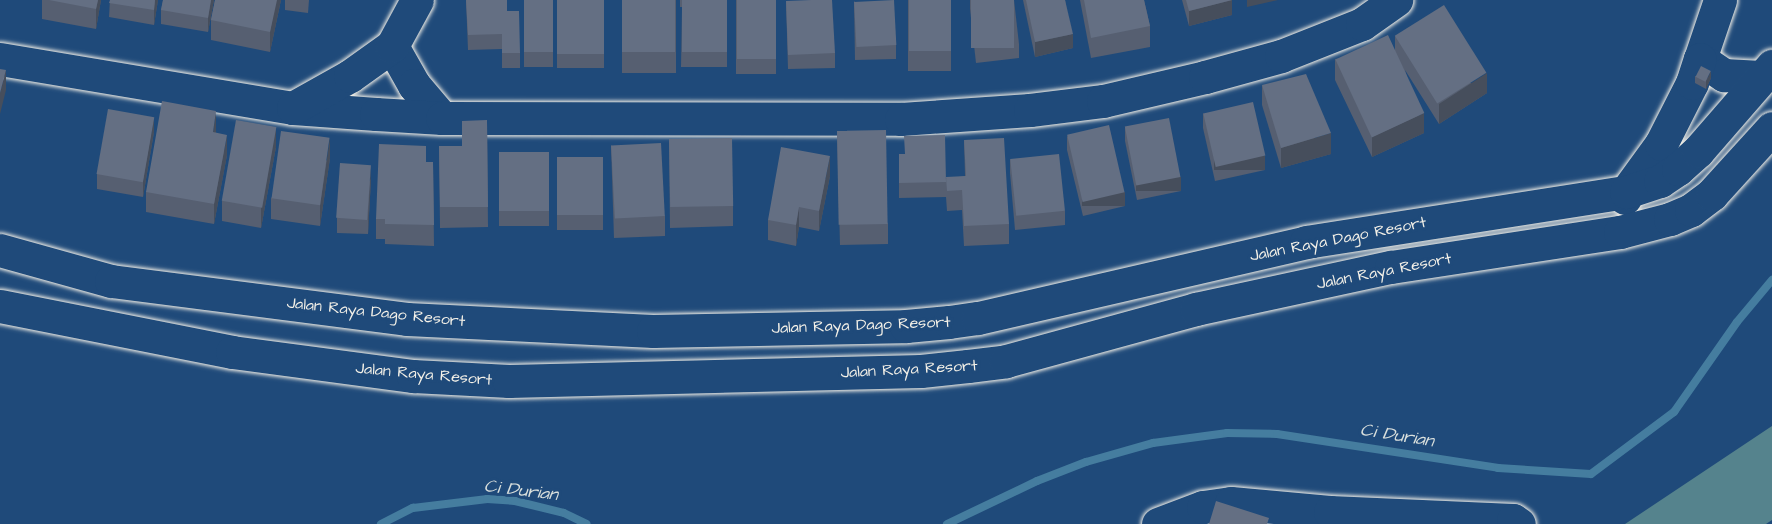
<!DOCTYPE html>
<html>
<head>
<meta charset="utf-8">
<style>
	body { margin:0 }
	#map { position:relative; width:1772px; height:524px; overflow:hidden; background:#1f4a7a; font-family:"Architects Daughter",sans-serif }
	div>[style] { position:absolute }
	.green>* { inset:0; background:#55838d }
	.stream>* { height:8px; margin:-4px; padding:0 4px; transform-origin:4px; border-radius:4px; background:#457d9f }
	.roads { filter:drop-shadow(0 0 2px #f4f1e8) drop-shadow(0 0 2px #f4f1e8) }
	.minor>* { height:33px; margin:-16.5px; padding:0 16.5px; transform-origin:16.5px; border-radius:16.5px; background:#1f4a7a }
	.wall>* { inset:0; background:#565f71; transform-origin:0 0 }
	.shaded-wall>* { inset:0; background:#464e5c; transform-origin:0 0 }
	.building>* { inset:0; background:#646f83; transform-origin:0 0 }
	span { translate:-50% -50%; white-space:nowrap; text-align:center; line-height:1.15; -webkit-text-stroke:6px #1f4a7a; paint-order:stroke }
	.street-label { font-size:16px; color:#f4f1e8 }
	.water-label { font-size:18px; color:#dae0dd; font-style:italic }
</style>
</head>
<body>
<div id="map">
	<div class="green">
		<div style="clip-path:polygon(1772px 426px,1772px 520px,1766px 524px,1625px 524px)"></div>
	</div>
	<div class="stream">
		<div style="left:381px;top:524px;width:36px;rotate:-27deg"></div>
		<div style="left:413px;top:508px;width:75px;rotate:-6.9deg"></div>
		<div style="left:487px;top:499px;width:28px;rotate:4deg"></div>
		<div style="left:515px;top:501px;width:50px;rotate:13.8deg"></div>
		<div style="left:564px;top:513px;width:25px;rotate:26deg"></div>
		<div style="left:947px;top:524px;width:100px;rotate:-25.5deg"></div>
		<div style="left:1037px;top:481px;width:53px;rotate:-21.2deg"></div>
		<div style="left:1086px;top:462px;width:70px;rotate:-15.8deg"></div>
		<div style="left:1153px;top:443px;width:75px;rotate:-7.7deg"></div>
		<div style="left:1227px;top:433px;width:50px;rotate:1.1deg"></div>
		<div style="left:1277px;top:434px;width:224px;rotate:8.7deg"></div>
		<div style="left:1498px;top:468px;width:93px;rotate:3.7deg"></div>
		<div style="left:1591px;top:474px;width:104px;rotate:-36.8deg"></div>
		<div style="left:1674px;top:412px;width:110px;rotate:-55deg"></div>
		<div style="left:1737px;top:322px;width:55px;rotate:-50.2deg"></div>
	</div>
	<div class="roads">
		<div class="minor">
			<div style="left:1720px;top:0;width:62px;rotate:108.7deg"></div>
			<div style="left:1700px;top:59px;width:29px;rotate:34deg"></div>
			<div style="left:1724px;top:75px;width:37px;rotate:3deg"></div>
			<div style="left:392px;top:46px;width:45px;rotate:60.6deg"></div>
			<div style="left:414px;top:85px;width:43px;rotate:49.7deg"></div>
			<div style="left:0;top:59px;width:297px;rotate:9.5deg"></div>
			<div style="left:293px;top:108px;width:83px;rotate:4.1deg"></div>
			<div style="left:376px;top:114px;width:66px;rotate:3.5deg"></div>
			<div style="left:442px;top:118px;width:459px;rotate:0.1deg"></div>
			<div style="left:901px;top:119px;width:129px;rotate:-4deg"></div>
			<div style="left:1030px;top:110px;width:74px;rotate:-7deg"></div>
			<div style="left:1103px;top:101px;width:105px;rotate:-13.2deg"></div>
			<div style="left:1205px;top:77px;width:79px;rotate:-15.4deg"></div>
			<div style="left:1281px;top:56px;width:87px;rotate:-21.6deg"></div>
			<div style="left:1362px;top:24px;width:42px;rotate:-35.2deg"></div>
			<div style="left:293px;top:108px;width:65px;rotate:-29.3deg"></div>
			<div style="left:350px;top:76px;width:52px;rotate:-35.5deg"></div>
			<div style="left:392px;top:46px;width:52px;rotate:-61.5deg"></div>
			<div style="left:1625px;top:198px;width:6px;rotate:-81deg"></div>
			<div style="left:1626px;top:192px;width:59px;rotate:-53.9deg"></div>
			<div style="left:1661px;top:144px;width:68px;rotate:-63.1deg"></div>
			<div style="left:1692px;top:83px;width:25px;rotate:-72deg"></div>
			<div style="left:0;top:250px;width:115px;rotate:15.6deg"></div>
			<div style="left:111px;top:281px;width:298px;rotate:7.3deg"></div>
			<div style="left:407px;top:319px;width:246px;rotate:2.8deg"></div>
			<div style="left:653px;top:331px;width:253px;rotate:-1.1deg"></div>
			<div style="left:906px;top:326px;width:43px;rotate:-5.3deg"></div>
			<div style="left:949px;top:322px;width:29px;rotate:-8deg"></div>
			<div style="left:978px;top:318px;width:337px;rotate:-13deg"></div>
			<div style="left:1306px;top:242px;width:324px;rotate:-8.9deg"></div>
			<div style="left:1626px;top:192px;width:36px;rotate:-18deg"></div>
			<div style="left:1660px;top:181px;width:22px;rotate:-34deg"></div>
			<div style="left:1678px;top:169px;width:27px;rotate:-42deg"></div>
			<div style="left:1698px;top:151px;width:113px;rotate:-49deg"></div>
			<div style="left:0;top:306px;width:237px;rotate:11.2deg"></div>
			<div style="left:232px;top:352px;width:183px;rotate:7.6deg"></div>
			<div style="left:413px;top:376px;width:96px;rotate:3deg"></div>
			<div style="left:509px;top:381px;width:412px;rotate:-1.4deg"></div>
			<div style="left:921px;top:371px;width:47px;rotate:-6.1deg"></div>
			<div style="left:968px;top:366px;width:38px;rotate:-7deg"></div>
			<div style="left:1006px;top:361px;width:197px;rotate:-15.3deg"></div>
			<div style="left:1196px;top:309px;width:199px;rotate:-12.2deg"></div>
			<div style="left:1391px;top:267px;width:232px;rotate:-8.7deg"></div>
			<div style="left:1620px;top:232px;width:52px;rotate:-14.6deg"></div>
			<div style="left:1670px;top:219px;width:23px;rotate:-23deg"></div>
			<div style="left:1691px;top:210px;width:26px;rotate:-37deg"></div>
			<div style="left:1712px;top:194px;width:89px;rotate:-47.7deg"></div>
			<div style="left:1158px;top:524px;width:48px;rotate:-20.7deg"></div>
			<div style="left:1203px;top:507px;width:28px;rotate:-8deg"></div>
			<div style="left:1231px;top:503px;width:99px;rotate:5.2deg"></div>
			<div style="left:1330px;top:512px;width:183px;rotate:2.5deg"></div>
			<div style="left:1513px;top:520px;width:7px;rotate:34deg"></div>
		</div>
	</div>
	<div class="wall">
		<div style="clip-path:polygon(42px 0,101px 0,96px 29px,42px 19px)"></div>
		<div style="clip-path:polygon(110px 0,158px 0,154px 25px,109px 17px)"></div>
		<div style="clip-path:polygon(163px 0,214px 0,208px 32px,161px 24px,161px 10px)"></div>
		<div style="clip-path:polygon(215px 0,281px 0,270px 52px,211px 40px,211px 20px)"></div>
		<div style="clip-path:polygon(285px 0,309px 0,308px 13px,285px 10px)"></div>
		<div style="clip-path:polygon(466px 0,507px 11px,520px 53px,520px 68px,502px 68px,502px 49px,468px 50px)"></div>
		<div style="left:524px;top:0;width:29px;height:67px"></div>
		<div style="left:557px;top:0;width:47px;height:68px"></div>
		<div style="left:622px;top:0;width:54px;height:73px"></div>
		<div style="clip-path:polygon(680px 0,727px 0,727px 67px,681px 67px,682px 7px,680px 7px)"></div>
		<div style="left:736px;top:0;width:40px;height:74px"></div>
		<div style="left:908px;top:0;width:43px;height:71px"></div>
		<div style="clip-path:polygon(970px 0,1014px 0,1019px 44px,1019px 58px,976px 63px,970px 9px)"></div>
		<div style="clip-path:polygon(1023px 0,1065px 0,1073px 48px,1035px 57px)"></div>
		<div style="clip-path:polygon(1080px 0,1144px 0,1150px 26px,1150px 47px,1091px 58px)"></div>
		<div style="clip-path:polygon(1182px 0,1232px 0,1232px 15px,1189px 26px)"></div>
		<div style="clip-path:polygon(786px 1px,835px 53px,835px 68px,788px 69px)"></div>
		<div style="clip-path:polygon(854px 1px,896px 45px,896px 59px,855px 60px)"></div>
		<div style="clip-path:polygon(1395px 36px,1487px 93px,1439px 124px,1405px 70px,1424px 133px,1372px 157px,1335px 80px,1335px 59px,1395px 51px)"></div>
		<div style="clip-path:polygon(1695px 76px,1711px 78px,1706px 89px,1695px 83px)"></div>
		<div style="clip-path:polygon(1262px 85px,1331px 154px,1281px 168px,1262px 105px)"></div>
		<div style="clip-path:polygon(1203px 113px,1265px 170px,1215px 181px,1203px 128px)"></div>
		<div style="clip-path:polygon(487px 120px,488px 227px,440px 228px,439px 146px,462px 146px)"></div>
		<div style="clip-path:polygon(1125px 127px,1181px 191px,1137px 200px,1125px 141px)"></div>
		<div style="clip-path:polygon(216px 131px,216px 133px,227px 155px,214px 224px,146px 212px,146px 192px)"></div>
		<div style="clip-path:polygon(837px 131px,888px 224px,888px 244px,840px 245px)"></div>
		<div style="clip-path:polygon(154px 132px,143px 197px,97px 189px,97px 174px)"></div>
		<div style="clip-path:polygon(1067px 136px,1125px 206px,1083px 216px,1067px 150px)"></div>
		<div style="clip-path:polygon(669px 140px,733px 206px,733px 226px,670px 228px)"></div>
		<div style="clip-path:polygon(964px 140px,1009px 224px,1009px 244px,964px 246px,962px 210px,947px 211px,946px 197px,899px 198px,899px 154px,904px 154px,946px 179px,965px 176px)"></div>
		<div style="clip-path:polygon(611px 145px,665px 216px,665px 236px,614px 238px)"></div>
		<div style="clip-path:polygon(276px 147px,261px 228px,222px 221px,222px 201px)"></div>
		<div style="left:499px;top:152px;width:50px;height:74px"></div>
		<div style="left:557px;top:157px;width:46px;height:73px"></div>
		<div style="clip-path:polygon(330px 158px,320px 226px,271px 219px,271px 198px)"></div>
		<div style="clip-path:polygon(1010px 159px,1065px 211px,1065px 225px,1015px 230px,1010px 173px)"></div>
		<div style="clip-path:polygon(426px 162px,433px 162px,434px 246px,385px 244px,385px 239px,376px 239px,376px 219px)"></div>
		<div style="clip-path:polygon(830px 176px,819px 231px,799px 227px,796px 246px,768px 240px,768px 220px)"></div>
		<div style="clip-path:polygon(371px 179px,368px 234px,337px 233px,337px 218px)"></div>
	</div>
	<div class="shaded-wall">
		<div style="clip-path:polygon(98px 0,101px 0,96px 29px,96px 9px)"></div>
		<div style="clip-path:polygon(155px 0,158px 0,154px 25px,154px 10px)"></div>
		<div style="clip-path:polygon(211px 0,214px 0,208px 32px,208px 18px)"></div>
		<div style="clip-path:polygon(276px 0,281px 0,270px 52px,270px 32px)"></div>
		<div style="clip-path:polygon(1232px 0,1232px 15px,1189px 26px,1189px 11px)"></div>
		<div style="clip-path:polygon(1247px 0,1278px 0,1247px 7px)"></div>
		<div style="clip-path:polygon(1073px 34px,1073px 48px,1035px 57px,1035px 42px)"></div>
		<div style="clip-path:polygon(6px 70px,6px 90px,0 114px,0 93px)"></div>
		<div style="clip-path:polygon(1711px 71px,1711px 78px,1706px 89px,1706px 81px)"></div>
		<div style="clip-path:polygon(1487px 73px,1487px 93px,1439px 124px,1439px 104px)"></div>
		<div style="clip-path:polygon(216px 111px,216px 131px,213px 152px,213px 132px)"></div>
		<div style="clip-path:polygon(1424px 113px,1424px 133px,1372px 157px,1372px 137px)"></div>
		<div style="clip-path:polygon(154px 117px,154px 132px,143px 197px,143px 182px)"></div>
		<div style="clip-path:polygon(276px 127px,276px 147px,261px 228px,261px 208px)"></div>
		<div style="clip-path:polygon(1331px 133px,1331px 154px,1281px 168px,1281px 148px)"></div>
		<div style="clip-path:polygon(227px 135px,227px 155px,214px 224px,214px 204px)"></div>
		<div style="clip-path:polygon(330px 138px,330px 158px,320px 226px,320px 206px)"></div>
		<div style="clip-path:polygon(830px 156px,830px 176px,819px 231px,819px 211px)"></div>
		<div style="left:1265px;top:156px;width:14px;height:51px;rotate:90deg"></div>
		<div style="clip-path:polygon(371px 165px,371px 179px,368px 234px,368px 220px)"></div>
		<div style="left:1181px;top:177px;width:14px;height:45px;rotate:90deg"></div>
		<div style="left:1125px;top:192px;width:14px;height:43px;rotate:90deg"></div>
		<div style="clip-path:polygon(799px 207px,799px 227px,796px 246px,796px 225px)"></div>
	</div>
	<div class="building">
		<div style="clip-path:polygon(49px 0,98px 0,96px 9px)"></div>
		<div style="clip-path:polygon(110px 0,155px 0,154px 10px,109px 3px)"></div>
		<div style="clip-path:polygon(163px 0,211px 0,208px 18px,161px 10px)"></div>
		<div style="clip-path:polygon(215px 0,277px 0,270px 32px,211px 20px)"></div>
		<div style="clip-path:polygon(466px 0,507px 0,507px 11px,519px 11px,520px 53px,502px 53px,502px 34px,468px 35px)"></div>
		<div style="left:524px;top:0;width:29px;height:52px"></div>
		<div style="left:557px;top:0;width:47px;height:54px"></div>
		<div style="left:622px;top:0;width:53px;height:52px"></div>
		<div style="left:682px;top:0;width:45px;height:52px"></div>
		<div style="left:737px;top:0;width:39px;height:59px"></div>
		<div style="clip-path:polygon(811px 0,832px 0,835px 53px,788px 55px,786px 1px)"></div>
		<div style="left:894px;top:0;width:45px;height:40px;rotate:87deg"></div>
		<div style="left:909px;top:0;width:42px;height:51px"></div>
		<div style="left:971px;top:0;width:43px;height:48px"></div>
		<div style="clip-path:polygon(1026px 0,1065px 0,1073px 34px,1035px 42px)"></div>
		<div style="clip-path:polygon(1084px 0,1144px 0,1150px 26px,1091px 38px)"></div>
		<div style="clip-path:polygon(1186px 0,1232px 0,1189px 11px)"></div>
		<div style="left:1444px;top:5px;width:80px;height:58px;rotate:58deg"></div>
		<div style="left:1388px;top:35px;width:86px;height:58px;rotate:65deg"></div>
		<div style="left:1701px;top:66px;width:11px;height:12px;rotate:27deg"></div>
		<div style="clip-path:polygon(0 69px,6px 70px,0 93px)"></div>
		<div style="clip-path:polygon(1306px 74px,1331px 133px,1281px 148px,1262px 85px)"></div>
		<div style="clip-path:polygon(162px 101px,216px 111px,213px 132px,227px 135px,214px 204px,146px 192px)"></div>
		<div style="left:1253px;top:102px;width:55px;height:51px;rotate:77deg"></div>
		<div style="left:108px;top:109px;width:47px;height:66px;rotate:10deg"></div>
		<div style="left:1169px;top:118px;width:60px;height:45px;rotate:79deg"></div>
		<div style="left:236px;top:120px;width:41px;height:82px;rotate:10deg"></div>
		<div style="clip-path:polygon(487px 120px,488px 207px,440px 207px,439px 146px,462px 146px,462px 121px)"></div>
		<div style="left:1109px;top:125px;width:69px;height:43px;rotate:77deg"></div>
		<div style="left:886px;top:130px;width:94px;height:49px;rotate:89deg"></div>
		<div style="left:281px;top:131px;width:49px;height:68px;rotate:8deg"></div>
		<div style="clip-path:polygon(945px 135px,946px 182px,899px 183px,899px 154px,905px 154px,904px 136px)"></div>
		<div style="left:732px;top:138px;width:68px;height:63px;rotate:89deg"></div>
		<div style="clip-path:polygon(1004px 138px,1009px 224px,964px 226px,962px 190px,947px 191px,946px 177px,966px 176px,964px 140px)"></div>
		<div style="left:661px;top:143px;width:73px;height:50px;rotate:87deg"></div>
		<div style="clip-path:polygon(379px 144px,426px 146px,426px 162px,433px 162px,434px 225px,385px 224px,385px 219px,376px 219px)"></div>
		<div style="clip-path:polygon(781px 147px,830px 156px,819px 211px,799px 207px,796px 225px,768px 220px)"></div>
		<div style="left:499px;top:152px;width:50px;height:59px"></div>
		<div style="left:1059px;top:154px;width:57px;height:49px;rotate:84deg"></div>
		<div style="left:557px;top:157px;width:46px;height:58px"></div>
		<div style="left:340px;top:163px;width:31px;height:55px;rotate:4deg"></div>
		<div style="clip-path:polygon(1216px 501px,1269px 518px,1267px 524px,1209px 524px)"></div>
	</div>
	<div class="street-label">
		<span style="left:1338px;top:239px;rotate:-11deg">Jalan Raya Dago Resort</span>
		<span style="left:1384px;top:271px;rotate:-11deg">Jalan Raya Resort</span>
		<span style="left:376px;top:312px;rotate:6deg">Jalan Raya Dago Resort</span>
		<span style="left:861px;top:325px;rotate:-2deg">Jalan Raya Dago Resort</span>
		<span style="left:909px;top:369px;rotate:-3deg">Jalan Raya Resort</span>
		<span style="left:424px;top:374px;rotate:5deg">Jalan Raya Resort</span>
	</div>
	<div class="water-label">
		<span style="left:1397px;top:436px;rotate:9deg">Ci Durian</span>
		<span style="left:521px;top:491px;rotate:7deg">Ci Durian</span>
	</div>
</div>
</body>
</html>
